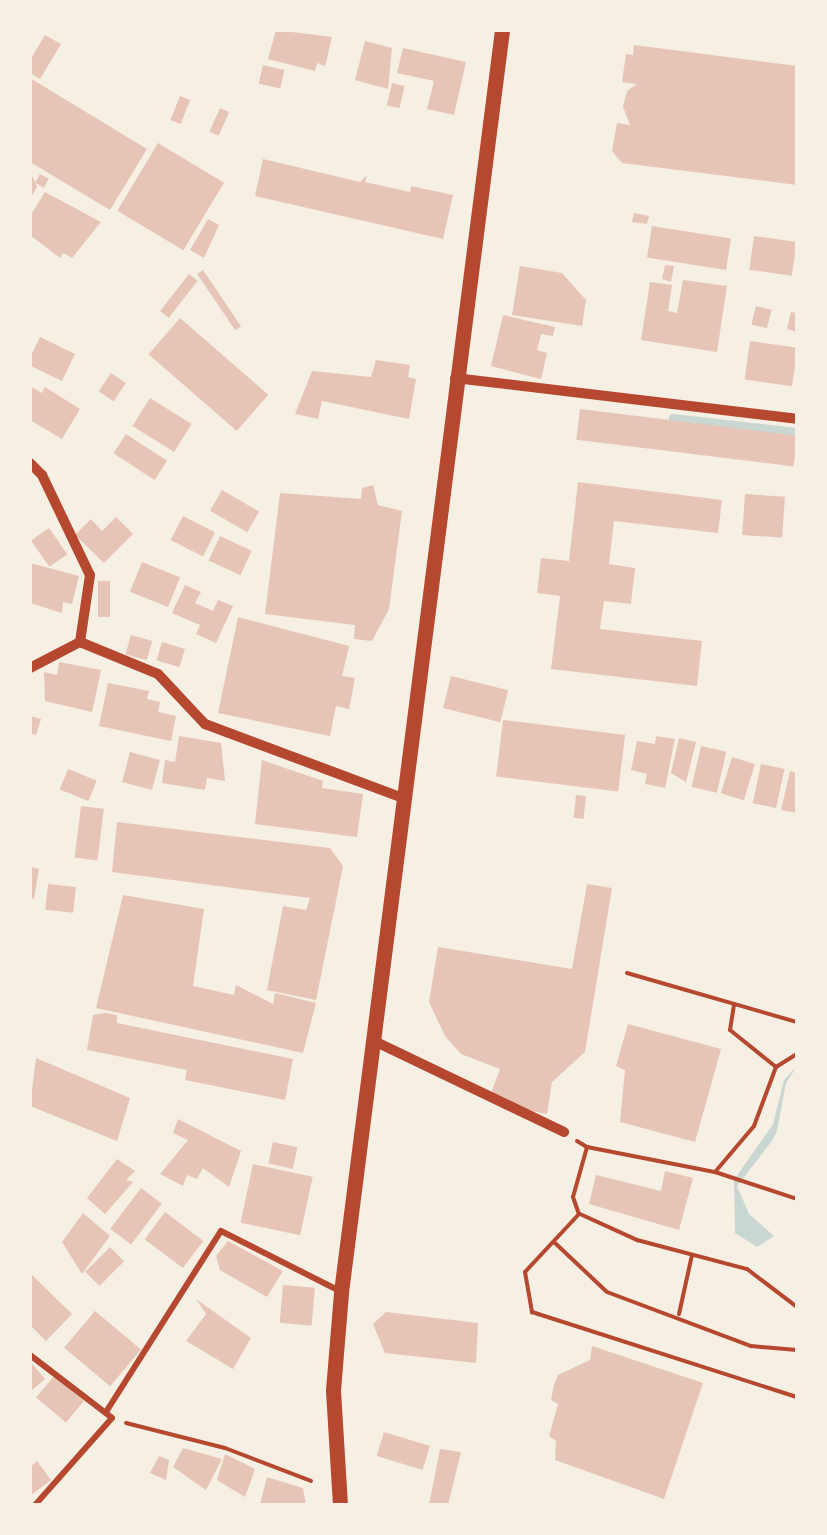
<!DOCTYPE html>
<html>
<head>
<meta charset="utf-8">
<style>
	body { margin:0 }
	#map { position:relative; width:827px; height:1535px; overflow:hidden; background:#f6efe4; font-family:"Varela Round",sans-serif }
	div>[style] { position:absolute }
	.water>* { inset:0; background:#c9d6d2 }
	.stream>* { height:8px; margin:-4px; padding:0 4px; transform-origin:4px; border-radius:4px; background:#c9d6d2 }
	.building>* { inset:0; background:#e6c5b7; transform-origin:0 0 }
	.path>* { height:4px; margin:-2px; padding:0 2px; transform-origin:2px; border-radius:2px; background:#b5482f }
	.service>* { height:6px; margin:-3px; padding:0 3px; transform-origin:3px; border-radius:3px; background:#b5482f }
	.minor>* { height:10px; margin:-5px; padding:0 5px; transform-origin:5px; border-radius:5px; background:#b5482f }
	.tertiary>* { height:15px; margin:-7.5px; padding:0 7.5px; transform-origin:7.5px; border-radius:7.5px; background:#b5482f }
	span { translate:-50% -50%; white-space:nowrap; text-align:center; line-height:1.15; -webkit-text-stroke:8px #f6efe4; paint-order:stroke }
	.frame { position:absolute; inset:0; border:32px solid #f6efe4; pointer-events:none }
</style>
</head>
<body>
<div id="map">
	<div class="water">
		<div style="clip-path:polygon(797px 1066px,786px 1083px,777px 1131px,772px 1141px,737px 1186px,749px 1214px,774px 1236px,757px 1247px,735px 1233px,734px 1180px,773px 1124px,784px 1080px)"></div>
	</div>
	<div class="stream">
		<div style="left:673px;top:418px;width:125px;rotate:6.4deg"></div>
	</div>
	<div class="building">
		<div style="clip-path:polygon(276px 30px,332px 37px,325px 66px,317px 63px,315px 71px,268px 59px)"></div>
		<div style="clip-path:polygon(45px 35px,61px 44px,40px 79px,30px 73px,30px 60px)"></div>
		<div style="clip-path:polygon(365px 41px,392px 48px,388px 89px,355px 80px)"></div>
		<div style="clip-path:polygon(634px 45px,797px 66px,797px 185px,622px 163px,612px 151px,617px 123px,630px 125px,623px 107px,627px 91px,637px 84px,622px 82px,626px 54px,633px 55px)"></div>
		<div style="clip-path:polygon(403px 48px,466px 62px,454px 115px,427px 109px,434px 81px,397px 73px)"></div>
		<div style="left:263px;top:65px;width:22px;height:19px;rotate:13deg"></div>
		<div style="clip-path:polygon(30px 78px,147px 149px,110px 210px,30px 162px)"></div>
		<div style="left:392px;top:83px;width:13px;height:23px;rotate:13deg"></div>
		<div style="left:180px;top:96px;width:11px;height:26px;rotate:22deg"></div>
		<div style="left:220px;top:108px;width:10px;height:26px;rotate:24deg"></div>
		<div style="left:158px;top:143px;width:77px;height:79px;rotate:31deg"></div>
		<div style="clip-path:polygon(263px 159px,360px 182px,367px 175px,365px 182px,410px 192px,411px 186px,453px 195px,443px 239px,255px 196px)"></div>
		<div style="clip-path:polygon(30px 171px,37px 187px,30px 199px)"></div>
		<div style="left:40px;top:174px;width:10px;height:10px;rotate:29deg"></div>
		<div style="clip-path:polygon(45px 192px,101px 222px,72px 258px,63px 253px,60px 258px,30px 235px,30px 216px)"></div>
		<div style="clip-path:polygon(634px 213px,649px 216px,647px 224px,632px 222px)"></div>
		<div style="clip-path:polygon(208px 219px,219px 225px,204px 258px,190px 250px)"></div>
		<div style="left:652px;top:226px;width:80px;height:32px;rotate:9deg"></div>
		<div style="left:754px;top:236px;width:43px;height:34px;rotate:8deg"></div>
		<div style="clip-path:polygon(665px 265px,674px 266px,671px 282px,662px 279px)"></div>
		<div style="clip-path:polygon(520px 266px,562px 273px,586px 300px,582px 326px,512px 315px)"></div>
		<div style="left:203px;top:270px;width:68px;height:7px;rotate:56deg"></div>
		<div style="left:189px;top:274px;width:11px;height:47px;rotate:38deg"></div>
		<div style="clip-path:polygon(683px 280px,727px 286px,717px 352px,641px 340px,650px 282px,672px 285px,668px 311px,677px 313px)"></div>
		<div style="left:756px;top:306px;width:16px;height:19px;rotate:14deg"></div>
		<div style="clip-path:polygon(791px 312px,797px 313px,797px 332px,787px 329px)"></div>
		<div style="clip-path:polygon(503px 315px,555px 327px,553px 336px,541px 334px,537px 350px,547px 353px,541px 379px,491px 366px)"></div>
		<div style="left:180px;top:318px;width:117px;height:48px;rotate:41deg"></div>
		<div style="left:40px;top:337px;width:39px;height:30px;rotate:26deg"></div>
		<div style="left:750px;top:341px;width:48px;height:39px;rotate:8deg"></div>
		<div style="clip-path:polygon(376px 360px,410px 365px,408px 377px,416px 379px,409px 419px,322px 401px,318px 419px,295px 414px,312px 371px,371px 377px)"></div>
		<div style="left:111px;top:373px;width:18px;height:22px;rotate:34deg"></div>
		<div style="clip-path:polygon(30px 386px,42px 393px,45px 387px,80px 409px,62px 439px,30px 420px)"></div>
		<div style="left:150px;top:398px;width:49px;height:33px;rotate:32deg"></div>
		<div style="left:580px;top:409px;width:219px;height:31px;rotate:7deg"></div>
		<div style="left:126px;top:434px;width:49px;height:23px;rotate:33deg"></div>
		<div style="clip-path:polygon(578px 482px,722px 500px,718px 533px,614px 521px,609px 564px,635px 568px,631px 604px,604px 601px,600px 629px,702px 641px,697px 686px,551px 669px,560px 596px,537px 593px,541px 558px,569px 561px)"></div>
		<div style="clip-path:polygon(373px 485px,378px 505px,402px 511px,389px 609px,372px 641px,354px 639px,355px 625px,265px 614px,280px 493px,361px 499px,362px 488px)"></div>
		<div style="left:222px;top:490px;width:43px;height:24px;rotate:30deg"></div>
		<div style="left:745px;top:494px;width:40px;height:41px;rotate:4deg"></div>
		<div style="left:183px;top:516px;width:36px;height:27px;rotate:27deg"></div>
		<div style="clip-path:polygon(116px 517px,133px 534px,104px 563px,75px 535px,91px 519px,102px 531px)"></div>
		<div style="left:49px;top:528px;width:32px;height:22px;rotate:55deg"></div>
		<div style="left:220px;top:536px;width:35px;height:27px;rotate:25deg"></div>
		<div style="left:142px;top:562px;width:41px;height:32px;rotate:22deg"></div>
		<div style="clip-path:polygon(30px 563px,79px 576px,72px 604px,63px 602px,62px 613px,30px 603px)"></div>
		<div style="left:98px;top:581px;width:12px;height:36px"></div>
		<div style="clip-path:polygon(185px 585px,201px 592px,195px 603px,213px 611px,218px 600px,233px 606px,216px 643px,196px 634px,200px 625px,172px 613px)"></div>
		<div style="clip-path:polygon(238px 617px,349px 646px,342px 676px,355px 678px,349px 709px,336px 706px,330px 736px,218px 713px)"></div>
		<div style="left:131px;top:635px;width:22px;height:20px;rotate:16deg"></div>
		<div style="left:162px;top:642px;width:24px;height:19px;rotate:17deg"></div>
		<div style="clip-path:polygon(59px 662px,101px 670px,92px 712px,45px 701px,44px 672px,57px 675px)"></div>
		<div style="left:451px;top:676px;width:59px;height:33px;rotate:14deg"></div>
		<div style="clip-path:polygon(108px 683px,149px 691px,147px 699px,160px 702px,158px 712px,176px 716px,171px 741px,99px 726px)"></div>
		<div style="clip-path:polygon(30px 716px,41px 719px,36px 735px,30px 733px)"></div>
		<div style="left:503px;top:720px;width:123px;height:57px;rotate:7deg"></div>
		<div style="clip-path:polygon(179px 736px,221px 743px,225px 781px,207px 778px,205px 790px,162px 783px,165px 760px,175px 762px)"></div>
		<div style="clip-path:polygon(656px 736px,675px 739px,665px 788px,645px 784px,647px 774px,631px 770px,637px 741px,655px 744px)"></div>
		<div style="clip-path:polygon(679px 738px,696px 742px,686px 782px,671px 773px)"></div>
		<div style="left:701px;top:746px;width:26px;height:42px;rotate:13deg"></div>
		<div style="left:130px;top:752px;width:31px;height:31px;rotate:15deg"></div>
		<div style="left:732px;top:757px;width:24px;height:38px;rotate:17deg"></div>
		<div style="clip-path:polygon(262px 760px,323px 781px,322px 788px,363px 794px,357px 837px,255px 824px)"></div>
		<div style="left:761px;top:764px;width:24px;height:40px;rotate:12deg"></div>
		<div style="left:68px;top:769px;width:31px;height:22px;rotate:22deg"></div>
		<div style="clip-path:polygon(790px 771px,797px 773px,797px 813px,781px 810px)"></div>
		<div style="left:576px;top:795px;width:10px;height:23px;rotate:6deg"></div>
		<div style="left:81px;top:806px;width:23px;height:52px;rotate:7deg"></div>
		<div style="clip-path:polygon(117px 822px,330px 848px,343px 866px,316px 1000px,267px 990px,283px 906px,306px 910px,310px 898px,112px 872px)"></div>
		<div style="clip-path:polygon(30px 867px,39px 869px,34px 899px,30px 898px)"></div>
		<div style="left:48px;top:884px;width:28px;height:26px;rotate:6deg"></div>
		<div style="clip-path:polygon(587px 884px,612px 888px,585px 1052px,552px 1082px,547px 1114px,526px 1110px,490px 1096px,500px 1069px,461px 1054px,445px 1036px,429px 1002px,438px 947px,572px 969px)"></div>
		<div style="clip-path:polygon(123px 895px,204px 909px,193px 986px,234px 995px,236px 985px,273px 1004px,275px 993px,316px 1003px,303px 1053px,96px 1008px)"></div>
		<div style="clip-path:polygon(105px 1013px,117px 1015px,117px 1023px,293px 1059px,285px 1100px,185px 1080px,187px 1070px,87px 1050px,93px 1015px)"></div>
		<div style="clip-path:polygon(628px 1024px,721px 1049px,695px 1142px,620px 1122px,625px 1070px,616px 1066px)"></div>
		<div style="clip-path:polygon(36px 1058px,130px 1098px,117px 1141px,30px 1106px)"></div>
		<div style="clip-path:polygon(178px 1119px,241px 1151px,229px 1187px,203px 1168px,197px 1179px,187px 1175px,183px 1186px,160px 1174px,188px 1140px,173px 1133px)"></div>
		<div style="left:273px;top:1142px;width:25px;height:22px;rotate:12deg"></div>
		<div style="clip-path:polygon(117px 1159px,135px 1171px,126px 1180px,133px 1182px,105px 1214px,87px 1198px)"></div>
		<div style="left:253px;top:1164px;width:61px;height:60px;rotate:12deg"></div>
		<div style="clip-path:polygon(665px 1171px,693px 1178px,679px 1230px,589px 1204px,596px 1175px,661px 1191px)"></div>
		<div style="left:141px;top:1188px;width:26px;height:51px;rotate:37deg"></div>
		<div style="left:165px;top:1212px;width:48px;height:34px;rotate:37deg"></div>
		<div style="clip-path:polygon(83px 1213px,110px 1236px,82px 1274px,62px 1242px)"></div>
		<div style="clip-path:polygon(228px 1241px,283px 1271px,267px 1297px,220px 1270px,216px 1256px)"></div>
		<div style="left:110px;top:1247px;width:20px;height:35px;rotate:45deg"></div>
		<div style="clip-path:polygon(30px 1273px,72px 1314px,46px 1341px,30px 1325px)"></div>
		<div style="left:283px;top:1285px;width:32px;height:38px;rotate:5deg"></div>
		<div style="clip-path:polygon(196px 1299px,251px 1338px,233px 1369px,186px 1341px,206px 1314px)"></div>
		<div style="left:95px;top:1311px;width:60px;height:48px;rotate:40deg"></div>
		<div style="clip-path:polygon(386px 1312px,478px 1323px,476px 1363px,385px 1353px,373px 1324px)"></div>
		<div style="clip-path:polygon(592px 1346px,703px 1383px,664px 1499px,555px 1460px,556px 1441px,549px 1436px,558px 1404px,551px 1400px,554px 1385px,558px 1375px,590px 1360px)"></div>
		<div style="clip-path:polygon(30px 1361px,45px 1379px,30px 1392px)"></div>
		<div style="left:54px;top:1376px;width:39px;height:28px;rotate:40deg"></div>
		<div style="left:384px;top:1432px;width:48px;height:25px;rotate:17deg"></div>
		<div style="clip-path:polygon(183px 1448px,222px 1459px,206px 1490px,173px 1467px)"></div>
		<div style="clip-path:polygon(440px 1449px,461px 1452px,448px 1505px,429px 1505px)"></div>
		<div style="clip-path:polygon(225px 1454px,255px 1469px,245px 1497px,217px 1480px)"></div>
		<div style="clip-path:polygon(159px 1456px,169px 1460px,166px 1480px,150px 1473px)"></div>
		<div style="clip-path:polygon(37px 1461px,51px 1480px,30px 1496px,30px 1467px)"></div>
		<div style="clip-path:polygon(267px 1477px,303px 1488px,306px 1505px,260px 1504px)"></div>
	</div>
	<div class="path">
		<div style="left:627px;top:973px;width:177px;rotate:16.1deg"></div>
		<div style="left:776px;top:1067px;width:25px;rotate:-32deg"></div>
		<div style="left:577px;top:1141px;width:12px;rotate:31deg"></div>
		<div style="left:587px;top:1147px;width:52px;rotate:105.6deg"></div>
		<div style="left:573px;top:1197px;width:18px;rotate:71deg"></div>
		<div style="left:579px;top:1214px;width:79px;rotate:133deg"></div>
		<div style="left:525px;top:1272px;width:41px;rotate:80.1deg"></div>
		<div style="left:532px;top:1312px;width:278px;rotate:17.8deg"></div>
		<div style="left:587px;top:1147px;width:130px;rotate:11.1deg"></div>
		<div style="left:715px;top:1172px;width:60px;rotate:-49.7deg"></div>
		<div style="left:754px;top:1126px;width:63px;rotate:-69.6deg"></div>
		<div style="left:776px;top:1067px;width:59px;rotate:-141.2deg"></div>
		<div style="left:730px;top:1030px;width:26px;rotate:-81deg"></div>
		<div style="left:715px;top:1172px;width:86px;rotate:18.2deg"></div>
		<div style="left:580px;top:1214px;width:63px;rotate:24.5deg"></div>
		<div style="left:637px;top:1240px;width:114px;rotate:14.8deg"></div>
		<div style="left:747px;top:1269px;width:63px;rotate:37.2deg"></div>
		<div style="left:555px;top:1243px;width:71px;rotate:43.3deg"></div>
		<div style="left:607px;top:1292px;width:154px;rotate:20.6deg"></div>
		<div style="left:751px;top:1346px;width:46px;rotate:5deg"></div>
		<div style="left:679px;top:1314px;width:60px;rotate:-77.6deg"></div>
		<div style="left:126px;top:1423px;width:102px;rotate:14.2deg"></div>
		<div style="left:225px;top:1448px;width:92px;rotate:21deg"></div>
	</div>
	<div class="service">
		<div style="left:30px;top:1355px;width:103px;rotate:37.5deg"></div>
		<div style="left:112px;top:1418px;width:116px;rotate:131.5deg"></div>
		<div style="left:106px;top:1412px;width:214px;rotate:-57.6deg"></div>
		<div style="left:221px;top:1231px;width:133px;rotate:26.8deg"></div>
	</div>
	<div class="minor">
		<div style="left:455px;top:378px;width:344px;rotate:6.8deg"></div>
		<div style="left:30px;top:463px;width:17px;rotate:45deg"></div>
		<div style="left:42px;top:475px;width:111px;rotate:64.4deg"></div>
		<div style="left:90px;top:575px;width:68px;rotate:98.5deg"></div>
		<div style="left:80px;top:642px;width:84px;rotate:22.3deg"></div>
		<div style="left:158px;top:674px;width:69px;rotate:46.8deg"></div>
		<div style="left:205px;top:724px;width:208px;rotate:20.5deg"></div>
		<div style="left:30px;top:668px;width:56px;rotate:-27.5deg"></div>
		<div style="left:372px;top:1040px;width:213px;rotate:25.6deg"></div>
	</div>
	<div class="tertiary">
		<div style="left:340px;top:1505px;width:115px;rotate:-93.5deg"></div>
		<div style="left:333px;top:1390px;width:98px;rotate:-85.3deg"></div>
		<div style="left:341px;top:1292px;width:1272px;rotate:-82.73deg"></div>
	</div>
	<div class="frame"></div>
</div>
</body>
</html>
